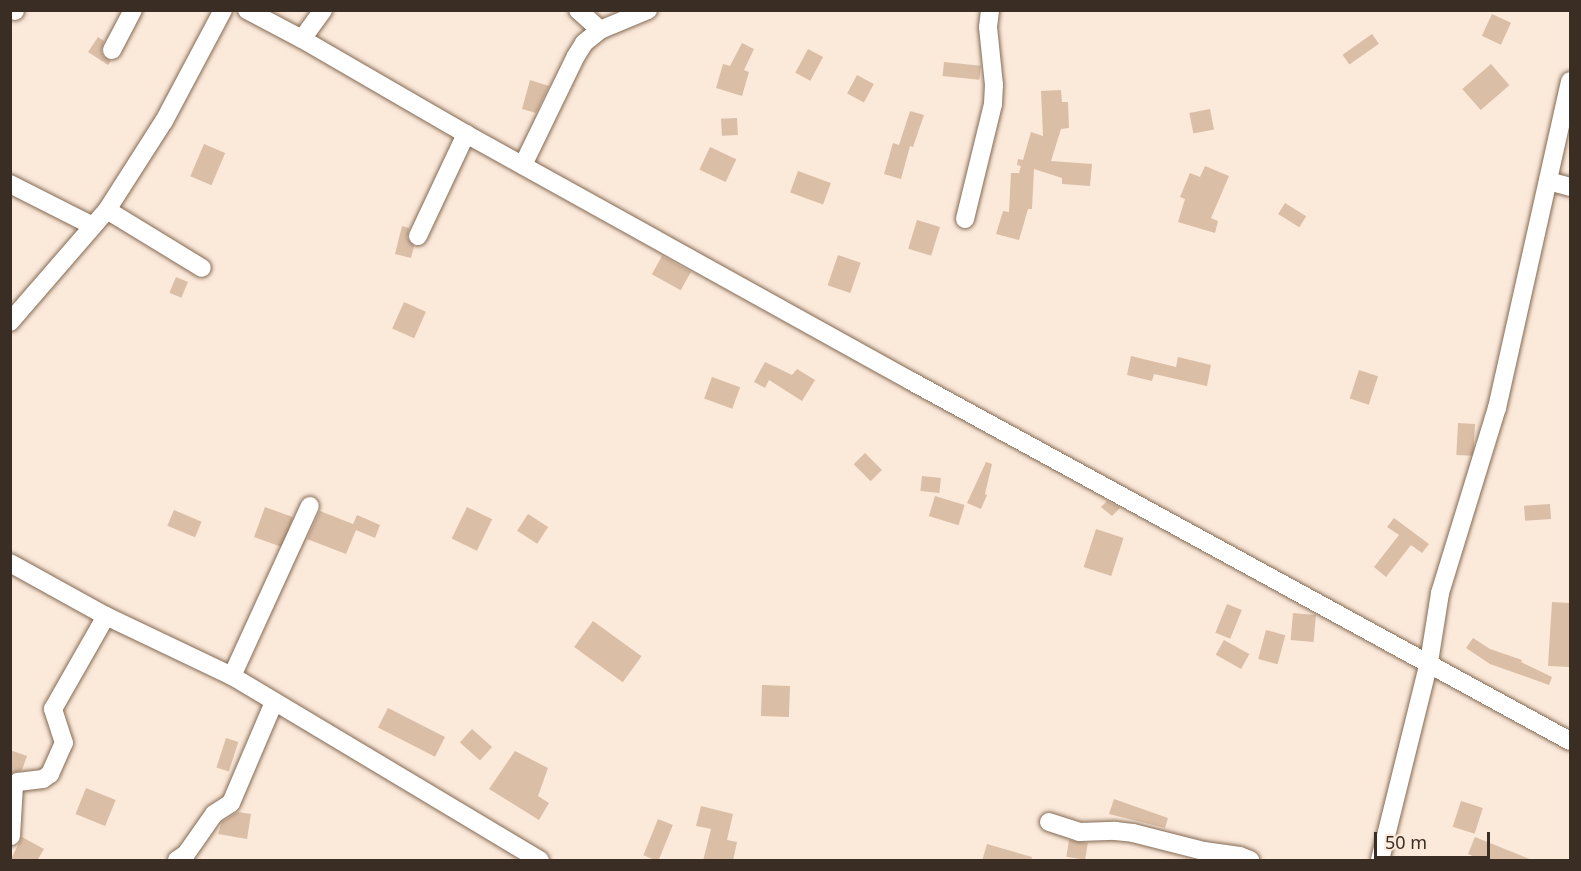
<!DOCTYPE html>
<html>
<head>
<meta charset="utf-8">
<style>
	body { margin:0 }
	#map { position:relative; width:1581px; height:871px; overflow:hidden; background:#fbe9da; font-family:"Noto Sans",sans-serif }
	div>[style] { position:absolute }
	.building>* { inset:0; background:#dbbea6; transform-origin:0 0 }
	.roads { filter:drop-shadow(0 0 2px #836952) drop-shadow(0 0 2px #836952) }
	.minor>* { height:18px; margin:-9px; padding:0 9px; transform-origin:9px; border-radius:9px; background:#fff }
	span { translate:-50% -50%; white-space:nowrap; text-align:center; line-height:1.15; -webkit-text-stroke:4.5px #fbe9da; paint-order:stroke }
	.frame { position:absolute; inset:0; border:12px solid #3a2e24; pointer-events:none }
	.scale { position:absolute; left:1374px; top:832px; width:116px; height:27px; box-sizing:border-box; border:3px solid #3a2e24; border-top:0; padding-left:8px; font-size:18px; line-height:21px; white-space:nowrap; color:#3a2e24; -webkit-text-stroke:4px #fbe9da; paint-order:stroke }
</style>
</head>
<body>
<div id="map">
	<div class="building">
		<div style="left:1492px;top:14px;width:21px;height:24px;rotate:25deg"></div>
		<div style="left:1372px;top:34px;width:12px;height:36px;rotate:55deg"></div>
		<div style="clip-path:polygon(98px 37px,104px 41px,101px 51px,103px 56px,111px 61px,108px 65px,88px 52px)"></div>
		<div style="clip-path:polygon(742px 43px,754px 49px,744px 70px,749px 72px,742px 96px,716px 88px,723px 64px,730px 66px)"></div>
		<div style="left:808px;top:49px;width:17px;height:27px;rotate:28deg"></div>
		<div style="left:944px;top:62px;width:37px;height:14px;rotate:6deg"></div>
		<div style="left:1491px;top:64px;width:28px;height:38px;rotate:49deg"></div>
		<div style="left:857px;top:75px;width:19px;height:21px;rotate:28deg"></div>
		<div style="clip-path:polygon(530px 80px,549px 86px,536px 113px,522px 109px)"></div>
		<div style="clip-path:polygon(1061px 90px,1062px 102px,1068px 102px,1069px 128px,1061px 129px,1051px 161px,1092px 164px,1090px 186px,1062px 184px,1062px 178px,1034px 169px,1032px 209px,1028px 209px,1019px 240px,996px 234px,1003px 211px,1009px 212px,1011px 173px,1019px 173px,1021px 166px,1017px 165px,1018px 159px,1023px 160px,1031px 132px,1043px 136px,1041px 91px)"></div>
		<div style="left:1210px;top:109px;width:21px;height:21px;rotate:79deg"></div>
		<div style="clip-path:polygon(910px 111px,924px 115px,913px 147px,910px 146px,901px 179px,884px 174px,893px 143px,899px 145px)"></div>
		<div style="left:737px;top:118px;width:17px;height:16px;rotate:87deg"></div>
		<div style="left:204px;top:144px;width:23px;height:35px;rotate:23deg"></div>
		<div style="left:710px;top:147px;width:29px;height:25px;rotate:25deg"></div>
		<div style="clip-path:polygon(1205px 166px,1229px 176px,1211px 218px,1218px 221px,1215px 233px,1178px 222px,1185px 199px,1180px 197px,1190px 173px,1200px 177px)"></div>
		<div style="left:798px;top:171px;width:35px;height:23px;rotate:20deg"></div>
		<div style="left:1285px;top:203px;width:25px;height:13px;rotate:32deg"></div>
		<div style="left:917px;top:220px;width:24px;height:30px;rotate:17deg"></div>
		<div style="clip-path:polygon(402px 226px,409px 228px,407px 238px,414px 246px,411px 258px,395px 254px)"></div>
		<div style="left:838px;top:255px;width:24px;height:32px;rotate:19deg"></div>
		<div style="left:662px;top:256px;width:33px;height:21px;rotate:29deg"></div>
		<div style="left:176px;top:277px;width:13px;height:17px;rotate:23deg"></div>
		<div style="left:404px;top:302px;width:24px;height:29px;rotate:24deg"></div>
		<div style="clip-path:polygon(1131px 356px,1176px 367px,1178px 357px,1211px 365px,1207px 386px,1154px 374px,1152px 381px,1127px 375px)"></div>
		<div style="clip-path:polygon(765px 362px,792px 375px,797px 369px,815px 380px,802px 401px,769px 380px,765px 388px,754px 382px)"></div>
		<div style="left:1359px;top:370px;width:20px;height:30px;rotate:18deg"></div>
		<div style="left:712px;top:377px;width:30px;height:23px;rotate:20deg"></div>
		<div style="left:1458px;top:423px;width:17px;height:32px;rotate:3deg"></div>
		<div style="left:865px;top:453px;width:24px;height:16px;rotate:45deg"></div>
		<div style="clip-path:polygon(986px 462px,992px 464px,985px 494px,987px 495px,981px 509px,967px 503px)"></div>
		<div style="left:922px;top:476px;width:19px;height:15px;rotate:6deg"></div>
		<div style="left:935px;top:496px;width:31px;height:21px;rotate:17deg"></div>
		<div style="clip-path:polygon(1107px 501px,1120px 508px,1112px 516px,1101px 507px)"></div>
		<div style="left:1550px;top:504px;width:15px;height:26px;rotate:86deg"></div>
		<div style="left:265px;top:507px;width:30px;height:32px;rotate:20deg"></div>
		<div style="left:467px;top:507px;width:28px;height:35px;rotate:26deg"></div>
		<div style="left:174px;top:510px;width:30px;height:17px;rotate:23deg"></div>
		<div style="clip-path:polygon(320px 511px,353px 524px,357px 515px,380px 525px,375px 538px,356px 530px,346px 554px,307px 539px)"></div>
		<div style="left:528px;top:514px;width:24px;height:20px;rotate:33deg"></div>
		<div style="clip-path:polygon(1394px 518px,1429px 544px,1422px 553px,1411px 545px,1386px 577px,1374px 567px,1399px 535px,1387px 527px)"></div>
		<div style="left:1096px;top:529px;width:29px;height:40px;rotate:18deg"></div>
		<div style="clip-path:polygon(1552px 602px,1570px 603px,1570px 667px,1548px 666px)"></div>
		<div style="left:1227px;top:604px;width:16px;height:31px;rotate:22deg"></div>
		<div style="left:1293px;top:613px;width:23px;height:27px;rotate:5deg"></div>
		<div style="left:593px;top:621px;width:60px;height:32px;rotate:36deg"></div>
		<div style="left:1266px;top:630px;width:20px;height:30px;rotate:15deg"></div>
		<div style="clip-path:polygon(1473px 638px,1490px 649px,1522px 660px,1521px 662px,1552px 677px,1549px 685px,1490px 664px,1466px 648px)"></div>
		<div style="left:1224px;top:640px;width:29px;height:17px;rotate:29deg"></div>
		<div style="left:762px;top:685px;width:28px;height:31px;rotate:2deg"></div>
		<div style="left:388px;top:708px;width:64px;height:22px;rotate:27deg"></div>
		<div style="left:472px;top:729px;width:27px;height:18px;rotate:42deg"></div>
		<div style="left:226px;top:738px;width:13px;height:31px;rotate:18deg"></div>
		<div style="clip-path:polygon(10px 750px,27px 756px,22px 770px,10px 774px)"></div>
		<div style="clip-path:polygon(515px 751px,548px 768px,538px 796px,549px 803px,539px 820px,489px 789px)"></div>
		<div style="left:86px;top:788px;width:32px;height:28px;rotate:22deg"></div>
		<div style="clip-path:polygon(1114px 799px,1168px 818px,1165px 828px,1109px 814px)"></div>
		<div style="left:1461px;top:801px;width:23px;height:27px;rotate:18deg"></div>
		<div style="clip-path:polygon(701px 806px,733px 814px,727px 840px,737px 842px,733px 861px,703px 861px,711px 829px,696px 826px)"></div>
		<div style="clip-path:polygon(238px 812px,251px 814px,247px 839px,218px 834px,222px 822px)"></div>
		<div style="left:658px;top:819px;width:16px;height:39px;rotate:22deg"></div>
		<div style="clip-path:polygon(22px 837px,44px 849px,37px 861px,10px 861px)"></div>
		<div style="clip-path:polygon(1475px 837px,1532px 860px,1531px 861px,1484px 861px,1468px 854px)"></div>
		<div style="left:1069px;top:840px;width:19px;height:17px;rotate:9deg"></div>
		<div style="clip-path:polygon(987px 844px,1032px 857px,1031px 861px,982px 861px)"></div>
	</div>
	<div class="roads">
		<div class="minor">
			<div style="left:247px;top:10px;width:62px;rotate:27.8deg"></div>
			<div style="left:302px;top:39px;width:190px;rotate:30.1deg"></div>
			<div style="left:466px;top:134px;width:509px;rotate:29.03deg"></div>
			<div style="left:911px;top:381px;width:751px;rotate:28.65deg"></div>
			<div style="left:578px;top:10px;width:30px;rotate:42deg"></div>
			<div style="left:15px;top:11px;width:1px;rotate:-90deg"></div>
			<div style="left:302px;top:39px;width:36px;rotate:-54deg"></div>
			<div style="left:112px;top:50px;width:45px;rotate:-62.3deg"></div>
			<div style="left:523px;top:165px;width:121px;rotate:-64.1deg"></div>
			<div style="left:576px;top:56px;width:15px;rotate:-58deg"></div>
			<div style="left:584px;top:43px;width:21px;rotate:-39deg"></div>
			<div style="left:600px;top:30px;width:52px;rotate:-22.6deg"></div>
			<div style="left:1548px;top:181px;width:23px;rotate:15deg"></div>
			<div style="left:10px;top:184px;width:93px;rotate:26.8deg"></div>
			<div style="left:107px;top:210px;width:111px;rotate:31.4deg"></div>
			<div style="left:965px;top:219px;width:118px;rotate:-76.3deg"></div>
			<div style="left:993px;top:104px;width:19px;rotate:-87deg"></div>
			<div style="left:994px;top:85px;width:58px;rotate:-95.9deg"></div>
			<div style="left:988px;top:27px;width:17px;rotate:-83deg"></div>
			<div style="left:418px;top:236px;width:113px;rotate:-64.8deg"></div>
			<div style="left:10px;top:322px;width:148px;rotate:-49.1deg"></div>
			<div style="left:107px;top:210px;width:106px;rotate:-57.4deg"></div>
			<div style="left:164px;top:121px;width:126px;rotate:-62deg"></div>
			<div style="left:10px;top:563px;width:110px;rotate:28.9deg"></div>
			<div style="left:106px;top:616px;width:140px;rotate:25.5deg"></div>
			<div style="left:232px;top:676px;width:359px;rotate:30.9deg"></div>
			<div style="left:232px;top:676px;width:187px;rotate:-65.4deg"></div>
			<div style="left:1049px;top:822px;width:32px;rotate:18deg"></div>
			<div style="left:1079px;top:832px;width:36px;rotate:-2deg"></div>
			<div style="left:1115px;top:831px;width:18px;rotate:6deg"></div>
			<div style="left:1133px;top:833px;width:73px;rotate:14.2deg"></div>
			<div style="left:1204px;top:851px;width:36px;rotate:8deg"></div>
			<div style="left:1240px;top:856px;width:11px;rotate:22deg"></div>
			<div style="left:11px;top:836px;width:50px;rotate:-86.6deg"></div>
			<div style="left:14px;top:786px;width:6px;rotate:-45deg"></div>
			<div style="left:18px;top:782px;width:25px;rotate:-7deg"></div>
			<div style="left:43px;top:779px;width:9px;rotate:-36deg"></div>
			<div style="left:50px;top:774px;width:34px;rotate:-66deg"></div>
			<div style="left:64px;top:743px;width:36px;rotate:-108deg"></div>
			<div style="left:53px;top:709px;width:107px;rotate:-60.3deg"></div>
			<div style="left:177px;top:860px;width:11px;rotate:-34deg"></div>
			<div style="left:186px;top:854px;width:49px;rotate:-55deg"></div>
			<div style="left:214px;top:814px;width:20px;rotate:-33deg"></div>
			<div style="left:231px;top:803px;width:110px;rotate:-66.9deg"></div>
			<div style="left:1380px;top:860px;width:204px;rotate:-76.1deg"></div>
			<div style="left:1429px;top:662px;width:70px;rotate:-80.9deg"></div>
			<div style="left:1440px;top:593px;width:194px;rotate:-72.9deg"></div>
			<div style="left:1497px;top:408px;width:335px;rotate:-77.4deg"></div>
		</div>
	</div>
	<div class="frame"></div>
	<div class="scale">50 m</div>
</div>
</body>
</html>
